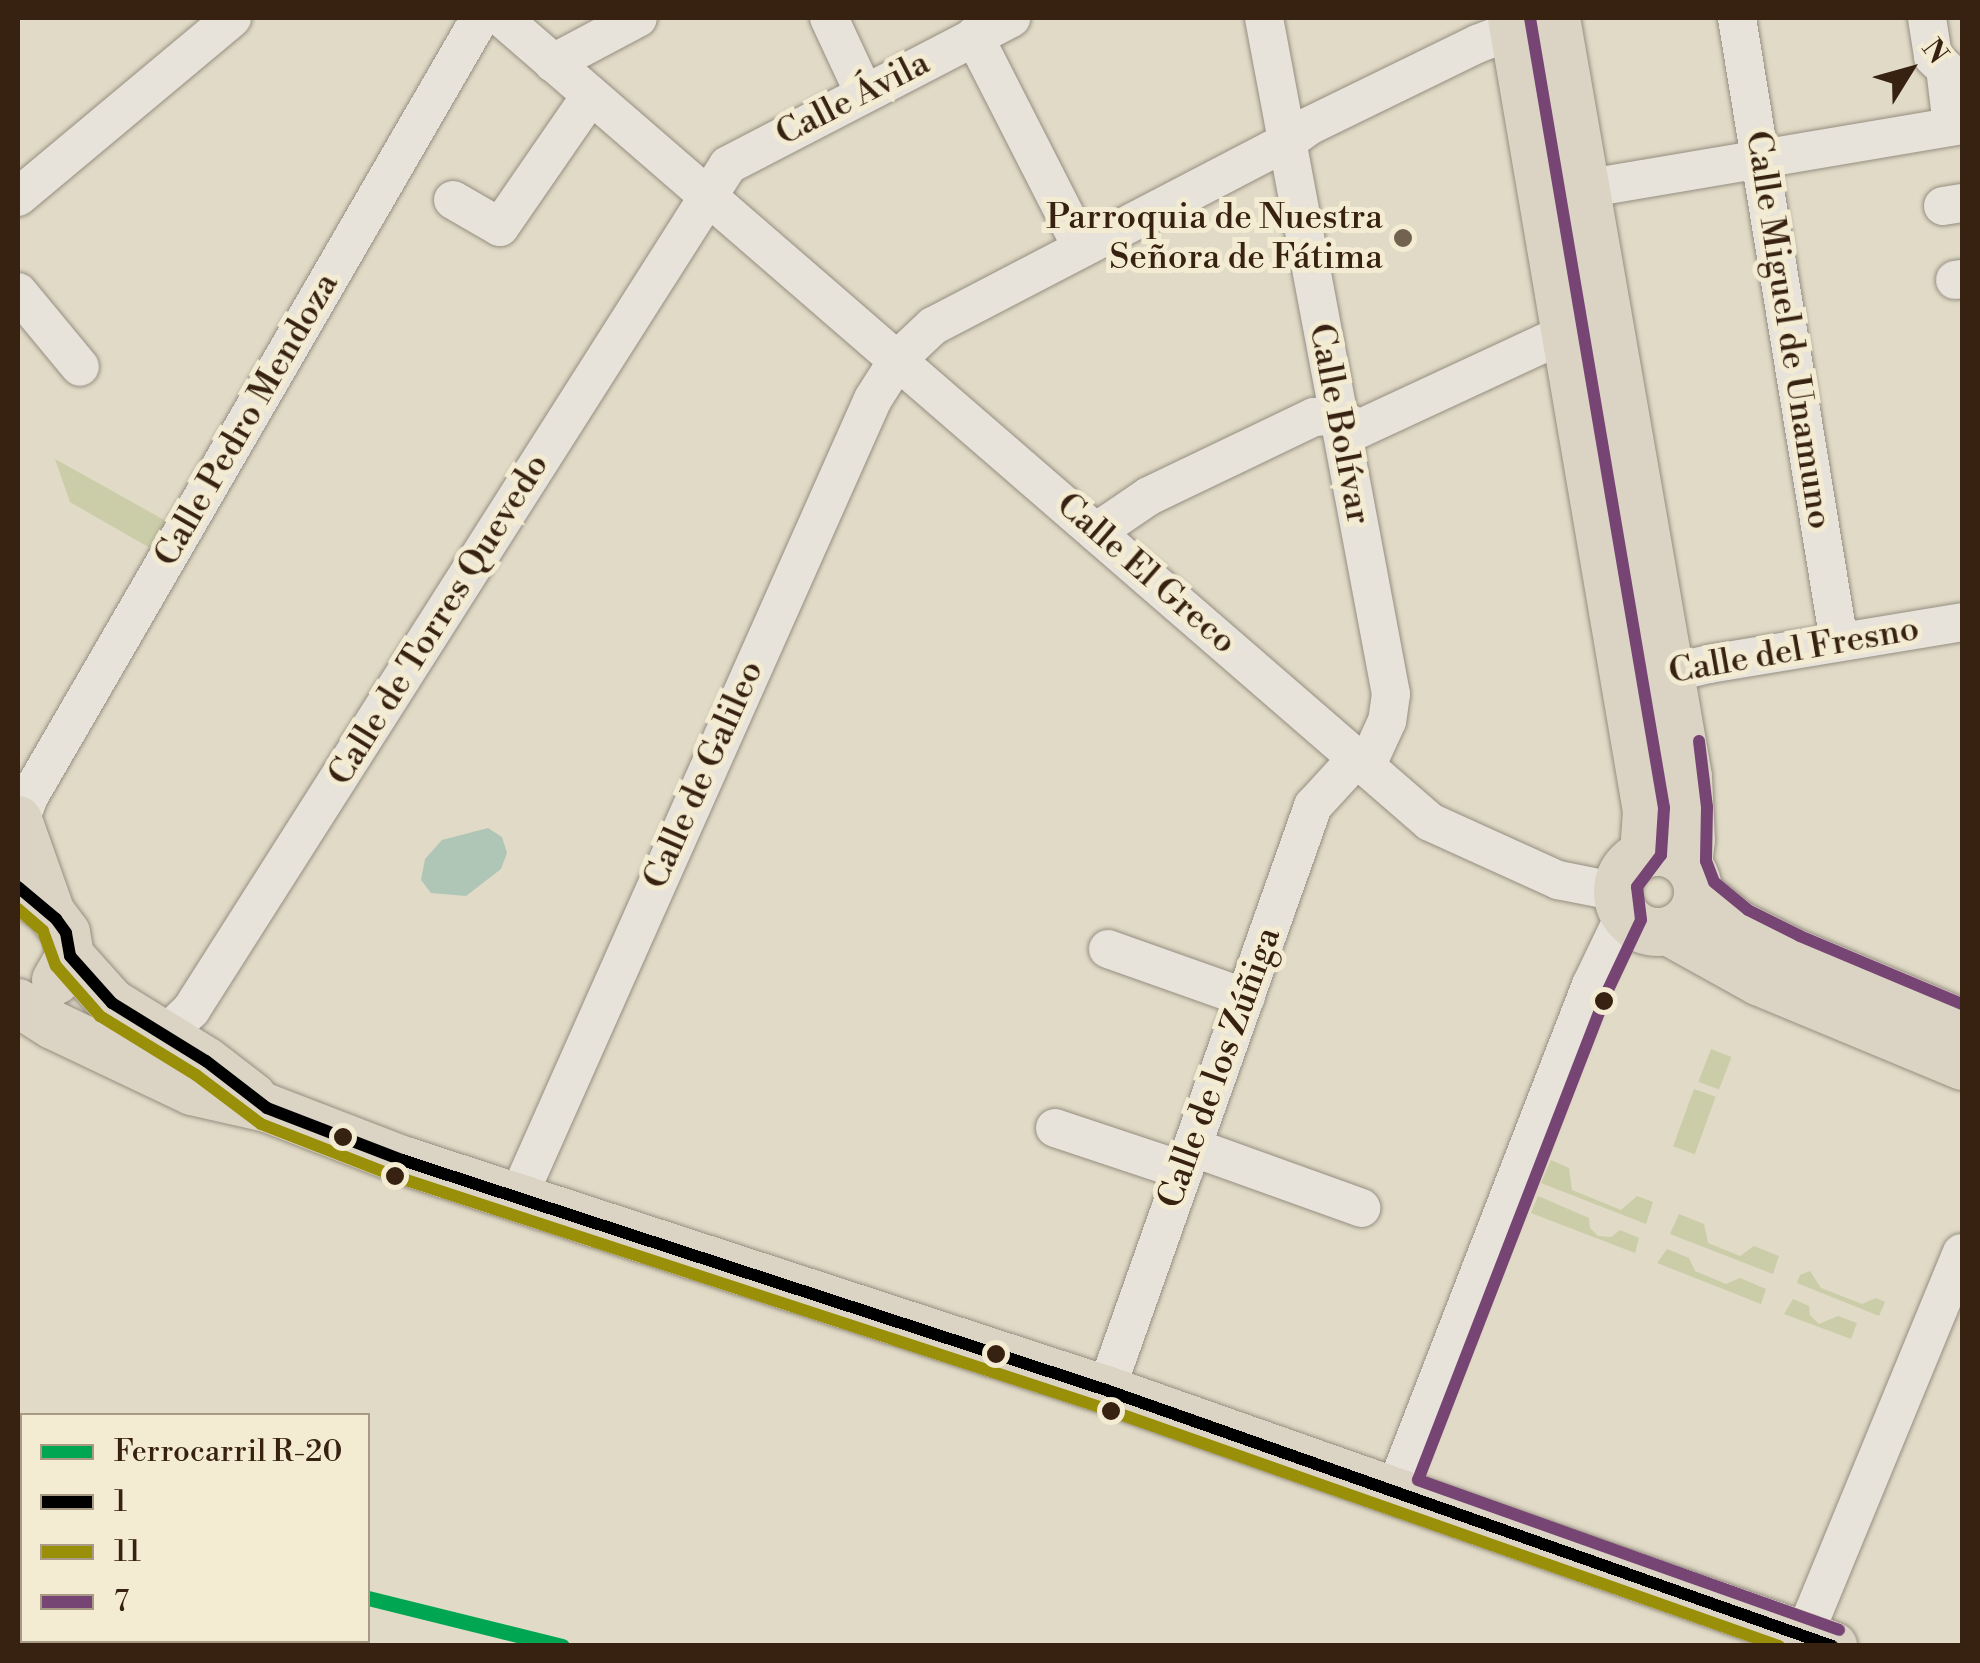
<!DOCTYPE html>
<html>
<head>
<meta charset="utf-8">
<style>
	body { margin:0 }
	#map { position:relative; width:1980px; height:1663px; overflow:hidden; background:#e1dac6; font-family:"Libre Bodoni",serif }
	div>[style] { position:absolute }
	.green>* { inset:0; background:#cacda8; transform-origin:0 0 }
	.water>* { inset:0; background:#afc6b7 }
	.roads { filter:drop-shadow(0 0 2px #958e81) drop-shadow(0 0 2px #958e81) }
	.minor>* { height:38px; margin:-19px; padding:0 19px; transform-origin:19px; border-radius:19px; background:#e7e3da }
	.major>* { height:48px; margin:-24px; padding:0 24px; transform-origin:24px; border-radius:24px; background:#dbd4c4 }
	.major>.ring { margin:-24px; padding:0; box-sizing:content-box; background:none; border:48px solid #dbd4c4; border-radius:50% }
	.bus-1>* { height:12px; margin:-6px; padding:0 6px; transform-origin:6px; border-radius:6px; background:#000 }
	.bus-2>* { height:12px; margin:-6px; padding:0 6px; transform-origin:6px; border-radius:6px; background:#9a8f08 }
	.bus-3>* { height:12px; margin:-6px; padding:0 6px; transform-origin:6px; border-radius:6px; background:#774573 }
	.rail-1>* { height:15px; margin:-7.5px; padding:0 7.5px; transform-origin:7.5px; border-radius:7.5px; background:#00a651 }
	.dots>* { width:28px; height:28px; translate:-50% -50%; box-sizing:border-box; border:5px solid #f3ebd2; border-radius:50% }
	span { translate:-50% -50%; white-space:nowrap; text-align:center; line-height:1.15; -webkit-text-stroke:10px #f3ebd2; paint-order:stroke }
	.street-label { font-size:35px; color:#372110 }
	.poi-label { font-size:35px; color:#372110 }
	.right { translate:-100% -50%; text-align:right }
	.frame { position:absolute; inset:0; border:20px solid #372110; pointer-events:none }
	.legend { position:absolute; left:20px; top:1413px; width:350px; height:230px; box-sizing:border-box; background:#f3ebd2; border:2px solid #a89a84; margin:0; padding:12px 18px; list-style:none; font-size:30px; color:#372110 }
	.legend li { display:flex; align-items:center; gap:20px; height:50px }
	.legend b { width:50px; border:2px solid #a89a84 }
	.north { position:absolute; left:1860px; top:20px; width:100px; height:100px; -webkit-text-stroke:8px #f3ebd2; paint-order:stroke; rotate:53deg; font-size:28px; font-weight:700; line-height:40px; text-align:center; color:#372110 }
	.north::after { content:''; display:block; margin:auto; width:35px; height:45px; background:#372110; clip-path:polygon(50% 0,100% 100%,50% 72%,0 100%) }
</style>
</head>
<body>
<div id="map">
	<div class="green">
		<div style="clip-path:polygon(55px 459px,166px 521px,150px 548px,70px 502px)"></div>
		<div style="left:1711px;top:1049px;width:22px;height:35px;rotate:21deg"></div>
		<div style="left:1694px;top:1089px;width:23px;height:61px;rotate:20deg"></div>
		<div style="clip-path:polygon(1551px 1160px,1569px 1168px,1572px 1190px,1621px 1210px,1637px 1196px,1653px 1202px,1646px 1224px,1541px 1183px)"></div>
		<div style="clip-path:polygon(1538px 1196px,1589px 1218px,1590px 1228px,1598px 1236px,1611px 1237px,1620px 1230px,1639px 1238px,1635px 1253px,1531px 1213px)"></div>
		<div style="clip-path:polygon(1679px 1214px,1704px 1224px,1708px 1243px,1740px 1256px,1754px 1246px,1779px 1256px,1773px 1274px,1670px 1234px)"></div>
		<div style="clip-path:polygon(1667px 1249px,1689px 1258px,1695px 1271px,1726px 1284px,1740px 1278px,1766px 1289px,1761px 1304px,1657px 1263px)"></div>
		<div style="clip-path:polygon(1810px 1271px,1821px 1288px,1862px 1304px,1876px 1298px,1885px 1302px,1879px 1316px,1797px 1283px,1800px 1275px)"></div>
		<div style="clip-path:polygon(1793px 1299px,1809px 1306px,1810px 1315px,1819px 1324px,1838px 1316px,1857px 1323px,1851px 1339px,1784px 1314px)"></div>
	</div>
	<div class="water">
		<div style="clip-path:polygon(488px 828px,502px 837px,507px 853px,501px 869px,466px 896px,431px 893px,421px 880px,425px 859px,442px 840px)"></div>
	</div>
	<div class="roads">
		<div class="minor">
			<div style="left:502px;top:18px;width:1228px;rotate:40.9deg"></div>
			<div style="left:1430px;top:822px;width:141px;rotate:24.4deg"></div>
			<div style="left:1558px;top:880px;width:61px;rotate:11.3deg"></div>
			<div style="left:829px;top:18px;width:83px;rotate:65deg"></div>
			<div style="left:1264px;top:18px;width:688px;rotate:79.36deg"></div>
			<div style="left:1391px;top:694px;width:27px;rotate:98deg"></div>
			<div style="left:1387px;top:721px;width:51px;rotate:114.5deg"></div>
			<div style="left:1737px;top:18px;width:632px;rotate:80.72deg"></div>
			<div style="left:1927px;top:18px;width:39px;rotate:81deg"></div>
			<div style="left:1933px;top:57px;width:16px;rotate:43deg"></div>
			<div style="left:1945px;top:68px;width:58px;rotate:83.1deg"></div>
			<div style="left:974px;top:36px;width:238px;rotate:63deg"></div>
			<div style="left:553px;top:63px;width:96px;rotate:-27.9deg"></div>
			<div style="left:1560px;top:193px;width:408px;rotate:-9.6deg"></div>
			<div style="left:18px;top:197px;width:279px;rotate:-39.9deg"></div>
			<div style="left:453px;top:200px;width:54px;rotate:29.9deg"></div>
			<div style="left:500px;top:227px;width:160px;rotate:-55.4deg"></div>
			<div style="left:1943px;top:206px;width:19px;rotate:-9deg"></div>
			<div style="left:1955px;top:280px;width:7px;rotate:-8deg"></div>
			<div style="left:18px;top:292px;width:97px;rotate:50.4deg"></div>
			<div style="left:1096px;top:532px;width:64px;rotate:-34.2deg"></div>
			<div style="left:1149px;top:496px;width:183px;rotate:-25.6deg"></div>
			<div style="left:1314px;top:417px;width:22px;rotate:-3deg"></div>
			<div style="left:1336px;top:416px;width:26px;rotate:29deg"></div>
			<div style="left:1359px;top:429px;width:228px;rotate:-24.9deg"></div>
			<div style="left:1644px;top:679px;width:67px;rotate:-13deg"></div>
			<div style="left:1709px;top:664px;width:256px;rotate:-9.4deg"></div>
			<div style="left:19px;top:823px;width:30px;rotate:-69deg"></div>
			<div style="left:30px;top:795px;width:898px;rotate:-59.92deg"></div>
			<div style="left:1108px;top:949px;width:146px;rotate:19.5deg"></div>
			<div style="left:163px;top:1037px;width:39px;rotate:-44deg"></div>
			<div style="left:191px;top:1010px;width:1001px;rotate:-57.56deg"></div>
			<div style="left:728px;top:165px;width:319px;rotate:-27.4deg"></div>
			<div style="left:1055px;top:1128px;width:136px;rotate:18.4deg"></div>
			<div style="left:1192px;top:1147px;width:180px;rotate:19.8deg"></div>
			<div style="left:518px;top:1197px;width:873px;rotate:-66.02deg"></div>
			<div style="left:873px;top:399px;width:49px;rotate:-57.6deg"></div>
			<div style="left:899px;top:358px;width:47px;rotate:-43.3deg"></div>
			<div style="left:933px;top:326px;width:399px;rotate:-27.5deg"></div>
			<div style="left:1287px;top:142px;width:27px;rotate:-36deg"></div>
			<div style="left:1309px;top:126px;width:187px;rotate:-26deg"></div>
			<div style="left:1477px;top:44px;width:40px;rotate:-21deg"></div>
			<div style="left:1106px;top:1390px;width:620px;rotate:-70.48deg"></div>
			<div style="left:1313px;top:806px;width:64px;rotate:-47.5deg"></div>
			<div style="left:1395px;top:1490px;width:542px;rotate:-68.79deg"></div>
			<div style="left:1591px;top:985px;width:79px;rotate:-64.4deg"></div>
			<div style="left:1805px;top:1633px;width:411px;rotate:-67.6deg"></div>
		</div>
		<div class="major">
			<div style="left:1512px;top:18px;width:804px;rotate:80.34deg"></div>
			<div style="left:1647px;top:811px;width:43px;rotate:94deg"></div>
			<div style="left:1556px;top:18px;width:770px;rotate:80.13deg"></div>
			<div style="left:1688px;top:777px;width:63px;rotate:87.3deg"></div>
			<div style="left:1691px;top:840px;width:24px;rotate:97deg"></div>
			<div style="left:18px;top:820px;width:99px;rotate:70.5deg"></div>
			<div class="ring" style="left:1618px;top:852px;width:32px;height:32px"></div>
			<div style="left:18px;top:887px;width:42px;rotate:38.2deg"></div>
			<div style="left:51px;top:913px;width:25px;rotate:53deg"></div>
			<div style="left:66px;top:933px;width:23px;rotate:80deg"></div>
			<div style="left:70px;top:956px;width:28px;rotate:120deg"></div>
			<div style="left:1699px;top:893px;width:51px;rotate:38.7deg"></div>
			<div style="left:1739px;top:925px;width:60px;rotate:26.6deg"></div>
			<div style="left:1793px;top:952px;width:183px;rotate:22.8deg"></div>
			<div style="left:1668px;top:931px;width:103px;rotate:29.1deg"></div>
			<div style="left:1758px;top:981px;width:221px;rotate:22.6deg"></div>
			<div style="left:70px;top:956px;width:63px;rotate:48.2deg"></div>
			<div style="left:112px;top:1003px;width:110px;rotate:31.7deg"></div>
			<div style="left:206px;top:1061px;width:59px;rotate:37.5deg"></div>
			<div style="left:18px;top:1003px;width:41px;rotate:32.2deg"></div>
			<div style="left:53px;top:1025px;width:154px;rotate:25.4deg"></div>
			<div style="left:192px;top:1091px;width:77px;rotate:12.8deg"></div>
			<div style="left:267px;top:1108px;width:145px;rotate:21.1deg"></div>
			<div style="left:402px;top:1160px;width:741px;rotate:18.09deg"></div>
			<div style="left:1106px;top:1390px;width:771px;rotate:19.4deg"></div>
		</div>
	</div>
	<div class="bus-1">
		<div style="left:18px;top:887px;width:50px;rotate:40.1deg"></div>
		<div style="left:56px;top:919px;width:17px;rotate:54deg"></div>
		<div style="left:66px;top:933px;width:23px;rotate:80deg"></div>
		<div style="left:70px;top:956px;width:63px;rotate:48.2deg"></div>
		<div style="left:112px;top:1003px;width:110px;rotate:31.7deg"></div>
		<div style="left:206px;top:1061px;width:77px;rotate:37.6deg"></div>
		<div style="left:267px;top:1108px;width:145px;rotate:21.1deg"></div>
		<div style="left:402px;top:1160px;width:741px;rotate:18.09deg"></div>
		<div style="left:1106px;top:1390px;width:770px;rotate:19.42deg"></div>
	</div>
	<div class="bus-2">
		<div style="left:18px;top:909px;width:33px;rotate:41deg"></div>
		<div style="left:43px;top:931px;width:37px;rotate:70deg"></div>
		<div style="left:56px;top:966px;width:67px;rotate:48.7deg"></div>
		<div style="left:100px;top:1016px;width:113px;rotate:31.6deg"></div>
		<div style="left:196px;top:1075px;width:81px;rotate:37deg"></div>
		<div style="left:261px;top:1124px;width:146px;rotate:21.3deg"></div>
		<div style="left:397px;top:1177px;width:740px;rotate:18.12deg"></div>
		<div style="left:1100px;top:1407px;width:720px;rotate:19.39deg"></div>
	</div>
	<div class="bus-3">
		<div style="left:1530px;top:18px;width:801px;rotate:80.37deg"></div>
		<div style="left:1664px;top:808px;width:47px;rotate:93.7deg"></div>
		<div style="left:1661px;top:855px;width:40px;rotate:127deg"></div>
		<div style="left:1637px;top:887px;width:33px;rotate:83deg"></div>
		<div style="left:1641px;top:920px;width:80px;rotate:115.3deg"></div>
		<div style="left:1607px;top:992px;width:523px;rotate:111.17deg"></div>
		<div style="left:1418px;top:1480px;width:447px;rotate:19.6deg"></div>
		<div style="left:1699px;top:741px;width:66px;rotate:83.1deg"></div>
		<div style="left:1707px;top:807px;width:54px;rotate:91.1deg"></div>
		<div style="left:1706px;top:861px;width:22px;rotate:69deg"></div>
		<div style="left:1714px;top:882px;width:44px;rotate:39.5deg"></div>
		<div style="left:1748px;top:910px;width:58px;rotate:26.6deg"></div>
		<div style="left:1800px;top:936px;width:176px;rotate:22.8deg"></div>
	</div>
	<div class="rail-1">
		<div style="left:368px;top:1598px;width:200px;rotate:13.9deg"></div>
	</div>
	<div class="dots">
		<div style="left:1403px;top:238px;background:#726250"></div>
		<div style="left:1604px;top:1001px;background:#372110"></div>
		<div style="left:343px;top:1137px;background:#372110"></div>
		<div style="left:395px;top:1176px;background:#372110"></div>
		<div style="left:996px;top:1354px;background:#372110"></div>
		<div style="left:1111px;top:1411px;background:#372110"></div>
	</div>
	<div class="street-label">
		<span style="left:853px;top:99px;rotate:-27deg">Calle Ávila</span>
		<span style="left:1788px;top:330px;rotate:81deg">Calle Miguel de Unamuno</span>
		<span style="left:247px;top:420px;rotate:-60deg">Calle Pedro Mendoza</span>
		<span style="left:1339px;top:424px;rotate:79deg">Calle Bolívar</span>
		<span style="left:1146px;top:574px;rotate:41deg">Calle El Greco</span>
		<span style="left:439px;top:620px;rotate:-58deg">Calle de Torres Quevedo</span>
		<span style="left:1794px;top:651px;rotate:-10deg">Calle del Fresno</span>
		<span style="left:704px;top:775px;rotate:-66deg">Calle de Galileo</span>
		<span style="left:1220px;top:1068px;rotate:-70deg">Calle de los Zúñiga</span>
	</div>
	<div class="poi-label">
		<span class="right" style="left:1383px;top:238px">Parroquia de Nuestra<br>Señora de Fátima</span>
	</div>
	<div class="frame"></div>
	<ul class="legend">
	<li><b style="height:12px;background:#00a651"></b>Ferrocarril R-20</li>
	<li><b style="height:12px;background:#000"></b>1</li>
	<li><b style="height:12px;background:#9a8f08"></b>11</li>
	<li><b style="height:12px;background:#774573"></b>7</li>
	</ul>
	<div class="north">N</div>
</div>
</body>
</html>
